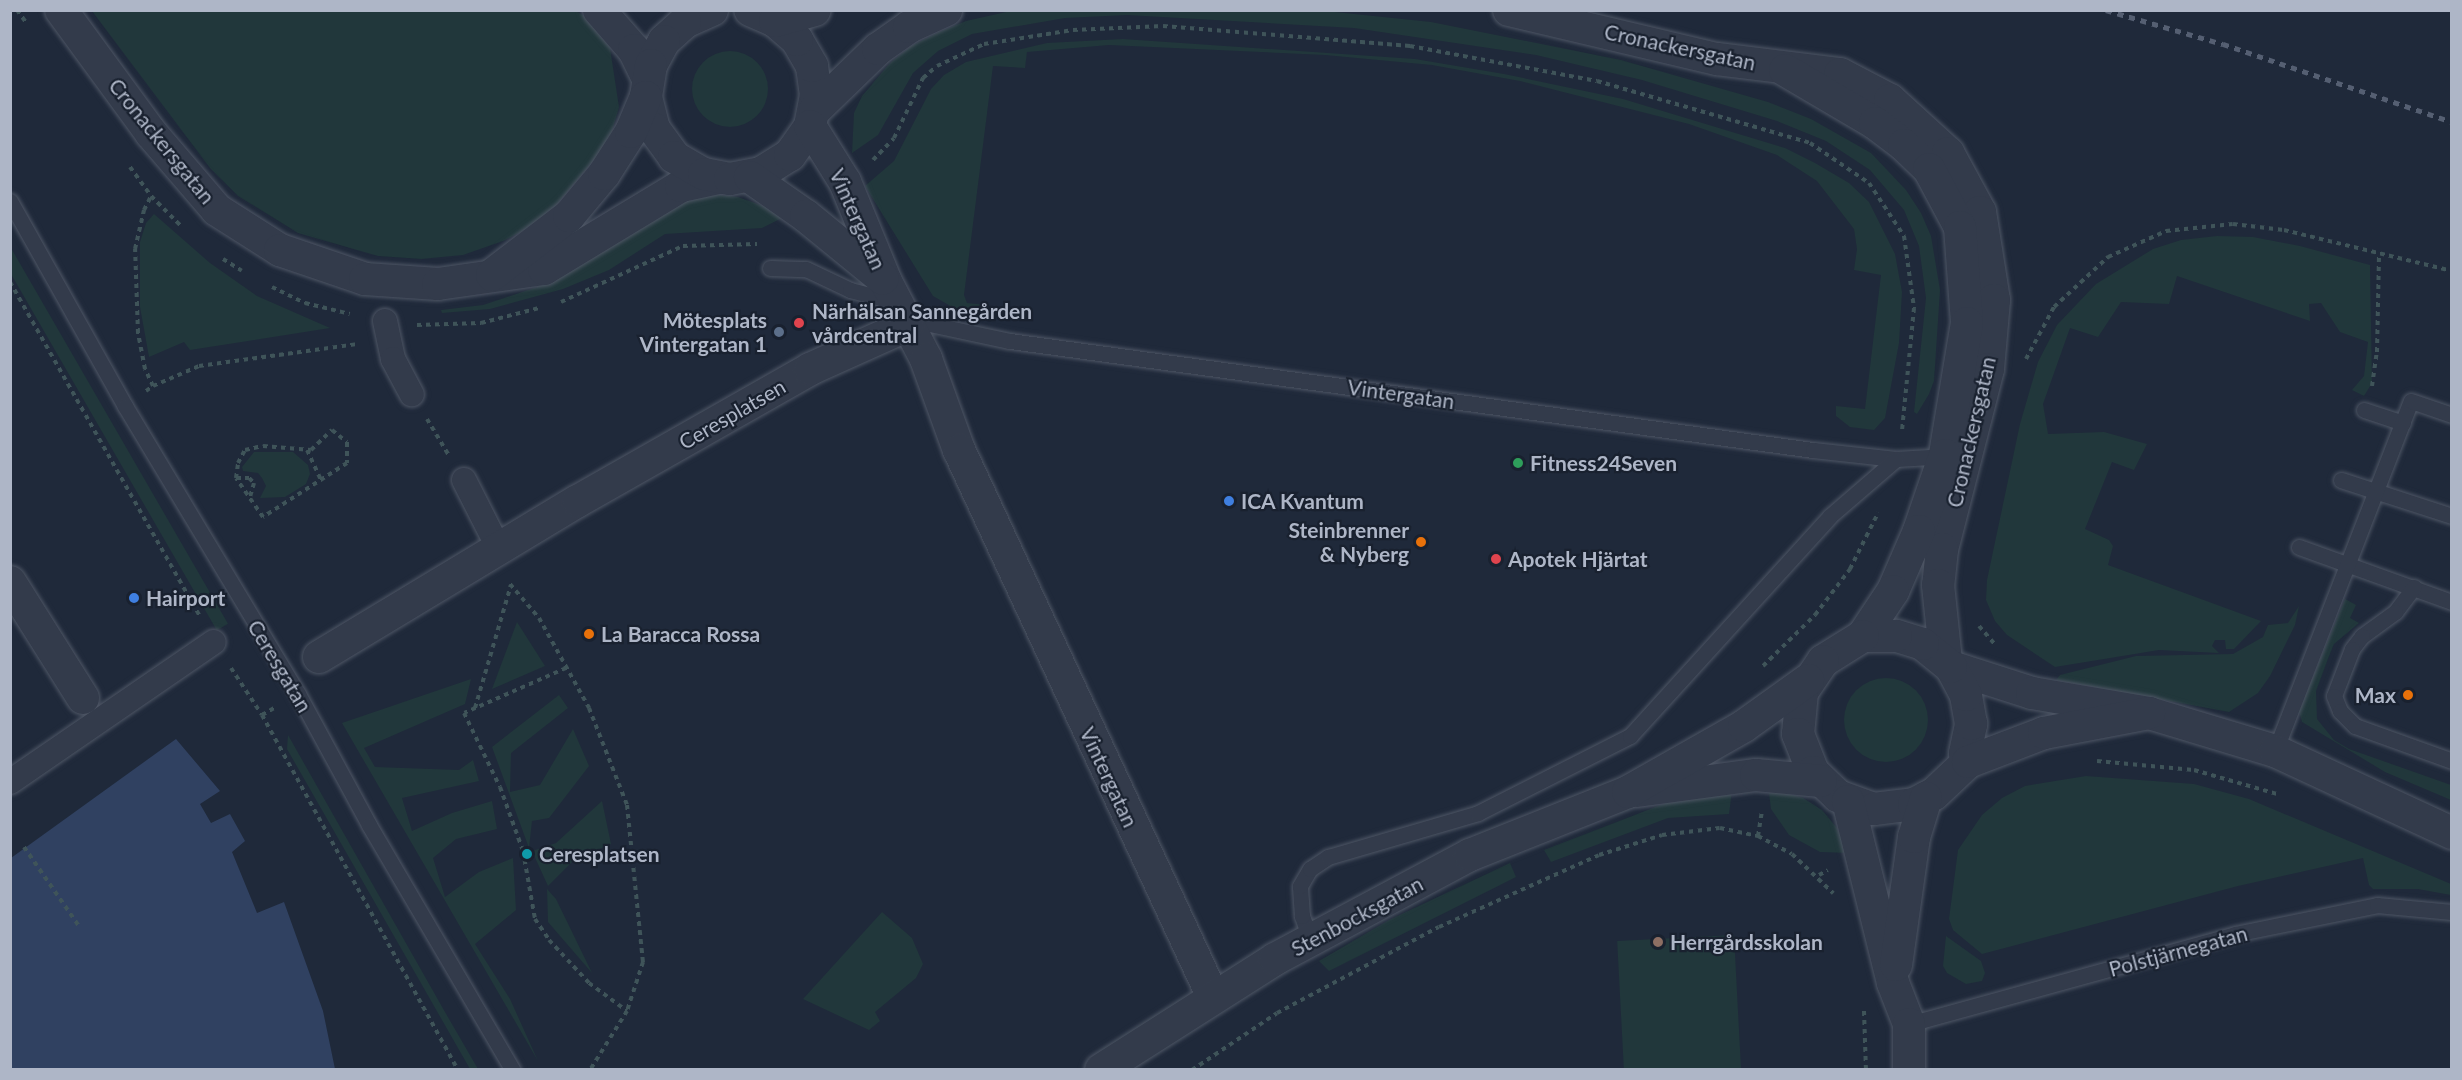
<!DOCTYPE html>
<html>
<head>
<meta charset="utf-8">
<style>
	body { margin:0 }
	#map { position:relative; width:2462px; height:1080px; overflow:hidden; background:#1f293a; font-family:Lato,sans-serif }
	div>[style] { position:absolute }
	.green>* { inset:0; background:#21373b; transform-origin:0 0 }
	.round { border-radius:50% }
	.water>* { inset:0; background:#304161 }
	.path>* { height:4px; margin-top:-2px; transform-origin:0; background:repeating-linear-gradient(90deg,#3f5459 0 4.5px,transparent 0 9px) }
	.roads { filter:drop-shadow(0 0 2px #4e5665) drop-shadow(0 0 2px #4e5665) }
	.service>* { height:15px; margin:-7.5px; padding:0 7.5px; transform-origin:7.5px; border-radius:7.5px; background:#333b4b }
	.pedestrian>* { height:24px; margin:-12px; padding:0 12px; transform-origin:12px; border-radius:12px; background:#333b4b }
	.minor>* { height:32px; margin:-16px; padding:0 16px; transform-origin:16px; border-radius:16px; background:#333b4b }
	.rail>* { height:4.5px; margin-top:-2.25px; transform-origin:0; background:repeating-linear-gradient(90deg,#555f72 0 6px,transparent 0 12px) }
	.dots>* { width:16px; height:16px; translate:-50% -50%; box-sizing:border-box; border:3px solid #19212f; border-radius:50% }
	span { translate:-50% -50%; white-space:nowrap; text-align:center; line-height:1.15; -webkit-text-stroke:4.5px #19212f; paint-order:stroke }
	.street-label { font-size:21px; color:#aeb6c7 }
	.poi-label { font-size:21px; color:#aeb6c7; font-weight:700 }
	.left { translate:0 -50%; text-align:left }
	.right { translate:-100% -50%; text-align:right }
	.frame { position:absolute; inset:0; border:12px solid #aeb6c7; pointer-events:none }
</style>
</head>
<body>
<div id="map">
	<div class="green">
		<div style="clip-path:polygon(1015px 10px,1316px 10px,1431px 22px,1621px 60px,1768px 102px,1811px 119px,1871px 153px,1906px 190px,1921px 213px,1931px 236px,1940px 290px,1934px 381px,1929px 394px,1917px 414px,1914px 412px,1926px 298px,1919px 246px,1904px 210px,1870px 170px,1826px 141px,1777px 121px,1642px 80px,1536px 55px,1354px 28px,1127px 15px,1065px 18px,972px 34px,938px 51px,913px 73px,878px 135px,852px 153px,854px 113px,862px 96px,890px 63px,911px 46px,939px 32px,966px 21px)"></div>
		<div style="clip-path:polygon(92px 11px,576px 11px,592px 21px,610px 48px,619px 107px,609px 142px,544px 220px,503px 241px,463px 255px,421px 259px,378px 256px,298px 233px,238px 196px,210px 168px)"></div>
		<div style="clip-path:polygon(1123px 39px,1415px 59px,1504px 74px,1623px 99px,1785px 148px,1815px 163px,1849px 183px,1869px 202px,1895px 254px,1902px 292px,1899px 343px,1885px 418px,1874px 430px,1850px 427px,1836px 416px,1836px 406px,1865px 409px,1881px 275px,1854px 270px,1857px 249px,1854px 229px,1817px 181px,1777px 155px,1689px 124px,1520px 81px,1432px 65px,1325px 55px,1109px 45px,1027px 52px,1025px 68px,993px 66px,964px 295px,967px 303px,987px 305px,985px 309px,954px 308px,933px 296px,865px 186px,894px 161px,931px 89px,944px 75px,966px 62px,1047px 43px)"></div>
		<div class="round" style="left:692px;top:51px;width:76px;height:76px"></div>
		<div style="clip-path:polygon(713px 194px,738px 197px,788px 215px,762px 228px,665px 234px,609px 270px,563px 289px,490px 309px,442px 313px,441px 310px,483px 305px,537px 287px,676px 203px)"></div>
		<div style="clip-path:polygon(154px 214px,210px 263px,257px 296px,330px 328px,190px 350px,184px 342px,149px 357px,140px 307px,140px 242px,146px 223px)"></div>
		<div style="clip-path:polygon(2217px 236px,2253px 237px,2300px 246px,2370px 265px,2372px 383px,2364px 396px,2352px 390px,2364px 376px,2368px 342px,2340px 332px,2321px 303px,2309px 304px,2310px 321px,2177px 276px,2169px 304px,2121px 302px,2098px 337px,2070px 328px,2043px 404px,2048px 434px,2104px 432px,2147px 444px,2134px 470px,2112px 462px,2085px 529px,2109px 540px,2113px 546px,2108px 565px,2261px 621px,2234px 649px,2226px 649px,2225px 640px,2215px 640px,2212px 646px,2219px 653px,2159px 650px,2055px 667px,2007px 635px,1995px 621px,1986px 600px,1987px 580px,2020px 424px,2038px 362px,2057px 325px,2096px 284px,2153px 249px,2181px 240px)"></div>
		<div style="left:11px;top:248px;width:434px;height:13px;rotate:60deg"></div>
		<div style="clip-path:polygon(254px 452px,293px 452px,308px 465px,310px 474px,306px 484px,285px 497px,260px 498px,266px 486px,262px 478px,258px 473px,243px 471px,242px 467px)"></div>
		<div style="clip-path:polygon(2345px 599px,2356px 605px,2350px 618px,2359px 623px,2334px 644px,2328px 659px,2316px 691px,2317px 719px,2334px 740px,2349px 749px,2451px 785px,2451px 800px,2385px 772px,2302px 722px,2299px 711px)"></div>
		<div style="clip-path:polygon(2299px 606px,2295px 625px,2270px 676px,2258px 693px,2229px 712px,2056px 680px,2060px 675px,2136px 656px,2233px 654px,2263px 637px,2268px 625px,2288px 623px)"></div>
		<div style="clip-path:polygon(517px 622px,545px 666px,492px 689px)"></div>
		<div class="round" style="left:1844px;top:678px;width:84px;height:84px"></div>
		<div style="clip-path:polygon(471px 679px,465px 704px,364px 748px,375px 767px,459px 770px,473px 760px,479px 781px,402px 798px,412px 831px,452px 813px,492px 801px,497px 829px,456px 839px,433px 858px,445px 897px,479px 872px,513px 858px,516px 910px,475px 944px,510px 999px,538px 1061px,342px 723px)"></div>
		<div style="clip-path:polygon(559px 695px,568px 708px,511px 753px,510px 792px,540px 785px,573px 729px,589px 766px,549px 818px,532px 821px,529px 848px,492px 747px)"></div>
		<div style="clip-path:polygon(288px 735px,445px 1012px,478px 1069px,470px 1069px,287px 749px)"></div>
		<div style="clip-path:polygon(2086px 776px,2194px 784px,2249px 799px,2451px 884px,2451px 895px,2418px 889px,2373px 889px,2369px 885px,2363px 858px,2238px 886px,1982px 954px,1953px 930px,1949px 919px,1958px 850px,1982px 815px,2002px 798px,2025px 786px)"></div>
		<div style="clip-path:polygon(1732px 791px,1729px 814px,1668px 818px,1551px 862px,1544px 850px,1671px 801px)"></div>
		<div style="clip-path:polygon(1783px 792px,1803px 798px,1822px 810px,1837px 828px,1849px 853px,1820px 852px,1789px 835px,1771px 809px,1769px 793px)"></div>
		<div style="clip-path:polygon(602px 801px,611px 844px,574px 860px,548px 886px,532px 851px,556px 843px)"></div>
		<div style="clip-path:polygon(1510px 863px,1516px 877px,1329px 971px,1319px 961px,1389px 920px)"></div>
		<div style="clip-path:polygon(547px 889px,556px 899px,592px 973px,548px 922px)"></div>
		<div style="clip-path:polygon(882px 912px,912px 938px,923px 964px,916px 978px,875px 1012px,880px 1021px,869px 1030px,803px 999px)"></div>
		<div style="left:1734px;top:935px;width:134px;height:117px;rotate:87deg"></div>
		<div style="clip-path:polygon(1946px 936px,1981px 961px,1985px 973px,1982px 981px,1966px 984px,1947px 973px,1943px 966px)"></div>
	</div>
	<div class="water">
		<div style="clip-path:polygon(176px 739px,220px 791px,200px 804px,211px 823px,230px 814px,245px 841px,232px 852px,257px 913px,284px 902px,323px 1011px,335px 1069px,11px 1069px,11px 858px)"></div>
	</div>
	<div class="path">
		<div style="left:17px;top:10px;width:17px;rotate:54deg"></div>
		<div style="left:873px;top:160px;width:30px;rotate:-46deg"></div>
		<div style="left:894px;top:138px;width:67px;rotate:-64.2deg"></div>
		<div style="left:923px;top:78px;width:18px;rotate:-41deg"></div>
		<div style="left:937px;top:66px;width:52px;rotate:-25.1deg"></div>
		<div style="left:984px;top:44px;width:90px;rotate:-8.9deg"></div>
		<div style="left:1073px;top:30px;width:90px;rotate:-2.5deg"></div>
		<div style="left:1163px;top:26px;width:248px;rotate:4.6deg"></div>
		<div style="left:1410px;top:46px;width:190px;rotate:10.6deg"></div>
		<div style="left:1597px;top:81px;width:222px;rotate:16.2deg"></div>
		<div style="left:1810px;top:143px;width:71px;rotate:34.1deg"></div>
		<div style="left:1869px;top:183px;width:64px;rotate:56.6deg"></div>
		<div style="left:1904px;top:236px;width:73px;rotate:82.1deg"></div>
		<div style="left:1914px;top:308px;width:124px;rotate:95.6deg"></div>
		<div style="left:130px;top:167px;width:36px;rotate:54deg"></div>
		<div style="left:151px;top:196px;width:44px;rotate:45deg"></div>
		<div style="left:223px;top:259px;width:22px;rotate:32deg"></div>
		<div style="left:10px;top:282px;width:384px;rotate:60.4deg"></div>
		<div style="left:272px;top:287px;width:37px;rotate:26deg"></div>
		<div style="left:305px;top:303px;width:46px;rotate:13.7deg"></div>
		<div style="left:561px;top:302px;width:134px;rotate:-24.7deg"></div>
		<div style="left:683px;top:246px;width:74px;rotate:-1.5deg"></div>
		<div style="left:417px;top:325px;width:64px;rotate:-1.8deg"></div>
		<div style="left:481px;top:323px;width:60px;rotate:-14.5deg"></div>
		<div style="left:2026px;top:359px;width:59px;rotate:-61.7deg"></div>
		<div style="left:2054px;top:307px;width:74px;rotate:-42.8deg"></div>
		<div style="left:2108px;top:257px;width:64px;rotate:-24.1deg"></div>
		<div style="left:2166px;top:231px;width:67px;rotate:-6deg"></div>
		<div style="left:2233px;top:224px;width:51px;rotate:6.7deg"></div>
		<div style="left:2284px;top:230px;width:173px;rotate:13.7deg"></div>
		<div style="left:153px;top:386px;width:50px;rotate:-23.5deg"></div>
		<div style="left:199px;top:366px;width:161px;rotate:-7.9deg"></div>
		<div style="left:2372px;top:386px;width:34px;rotate:-82deg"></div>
		<div style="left:2377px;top:352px;width:99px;rotate:-88.8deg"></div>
		<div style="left:146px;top:391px;width:9px;rotate:-36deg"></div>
		<div style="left:153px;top:386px;width:19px;rotate:-115deg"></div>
		<div style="left:145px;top:369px;width:37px;rotate:-101deg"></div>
		<div style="left:138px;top:333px;width:84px;rotate:-92deg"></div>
		<div style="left:135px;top:249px;width:40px;rotate:-77deg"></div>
		<div style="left:144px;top:210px;width:16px;rotate:-63deg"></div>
		<div style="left:427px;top:419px;width:41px;rotate:59deg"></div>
		<div style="left:332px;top:430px;width:19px;rotate:39deg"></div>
		<div style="left:347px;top:442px;width:21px;rotate:90deg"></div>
		<div style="left:347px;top:463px;width:100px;rotate:147.3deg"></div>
		<div style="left:263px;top:517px;width:47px;rotate:-124.7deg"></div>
		<div style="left:236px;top:478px;width:15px;rotate:-82deg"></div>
		<div style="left:238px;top:463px;width:15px;rotate:-62deg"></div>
		<div style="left:245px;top:450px;width:18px;rotate:-13deg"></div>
		<div style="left:263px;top:446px;width:48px;rotate:4.8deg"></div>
		<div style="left:311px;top:450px;width:29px;rotate:-44deg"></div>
		<div style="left:307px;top:450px;width:33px;rotate:65deg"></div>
		<div style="left:236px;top:478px;width:13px"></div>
		<div style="left:249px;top:478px;width:7px;rotate:45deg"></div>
		<div style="left:254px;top:483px;width:18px;rotate:106deg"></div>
		<div style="left:510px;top:584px;width:45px;rotate:49.5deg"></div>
		<div style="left:539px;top:618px;width:103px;rotate:60.9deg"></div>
		<div style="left:589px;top:708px;width:104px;rotate:68.6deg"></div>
		<div style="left:627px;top:805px;width:158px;rotate:84.2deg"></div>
		<div style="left:643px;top:962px;width:52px;rotate:108.1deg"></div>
		<div style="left:627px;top:1011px;width:70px;rotate:122.1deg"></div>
		<div style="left:1979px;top:626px;width:23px;rotate:49deg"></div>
		<div style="left:1763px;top:666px;width:73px;rotate:-44.4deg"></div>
		<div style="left:1815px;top:615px;width:58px;rotate:-52.7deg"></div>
		<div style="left:1850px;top:569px;width:63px;rotate:-63.4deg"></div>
		<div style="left:231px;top:668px;width:56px;rotate:56.6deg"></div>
		<div style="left:262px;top:715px;width:406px;rotate:61.1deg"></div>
		<div style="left:566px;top:668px;width:111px;rotate:156.2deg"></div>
		<div style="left:464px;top:713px;width:82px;rotate:64.1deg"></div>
		<div style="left:500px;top:787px;width:68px;rotate:70.2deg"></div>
		<div style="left:523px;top:851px;width:69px;rotate:80deg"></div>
		<div style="left:535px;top:919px;width:25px;rotate:56deg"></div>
		<div style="left:549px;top:940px;width:59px;rotate:47.1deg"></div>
		<div style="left:589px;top:983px;width:47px;rotate:36.4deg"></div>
		<div style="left:475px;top:708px;width:128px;rotate:-73.7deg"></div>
		<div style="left:262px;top:715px;width:16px;rotate:-30deg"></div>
		<div style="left:2097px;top:761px;width:97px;rotate:5.3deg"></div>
		<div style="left:2194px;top:770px;width:86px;rotate:16.1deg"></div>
		<div style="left:1758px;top:836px;width:26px;rotate:-81deg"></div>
		<div style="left:24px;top:847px;width:96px;rotate:55.2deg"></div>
		<div style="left:1819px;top:875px;width:10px;rotate:-29deg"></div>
		<div style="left:1864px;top:1011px;width:59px;rotate:88.1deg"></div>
		<div style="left:1192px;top:1070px;width:102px;rotate:-33.8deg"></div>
		<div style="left:1277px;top:1013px;width:183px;rotate:-28deg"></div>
		<div style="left:1439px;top:927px;width:175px;rotate:-24.2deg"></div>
		<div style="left:1599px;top:855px;width:66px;rotate:-17.6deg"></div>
		<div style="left:1662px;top:835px;width:58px;rotate:-6.9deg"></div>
		<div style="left:1720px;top:828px;width:39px;rotate:12deg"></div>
		<div style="left:1758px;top:836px;width:38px;rotate:28deg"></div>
		<div style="left:1792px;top:854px;width:57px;rotate:43.6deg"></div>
	</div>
	<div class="roads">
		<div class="service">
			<div style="left:10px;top:201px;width:235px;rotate:60.7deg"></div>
			<div style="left:125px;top:406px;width:336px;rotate:59deg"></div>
			<div style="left:298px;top:694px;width:149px;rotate:61.5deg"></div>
			<div style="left:369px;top:825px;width:284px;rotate:59.6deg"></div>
			<div style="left:770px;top:268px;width:36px;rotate:2deg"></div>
			<div style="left:806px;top:269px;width:49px;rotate:25.5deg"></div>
			<div style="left:850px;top:290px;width:48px;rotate:14.6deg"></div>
			<div style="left:908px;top:325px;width:17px;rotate:-7deg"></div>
			<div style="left:925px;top:323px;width:87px;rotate:12deg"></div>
			<div style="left:1010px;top:341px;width:810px;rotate:7.73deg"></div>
			<div style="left:1813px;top:450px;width:83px;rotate:6.2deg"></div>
			<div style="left:1896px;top:459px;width:51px;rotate:-3.4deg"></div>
			<div style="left:2364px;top:410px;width:41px;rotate:18.4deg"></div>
			<div style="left:2341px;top:480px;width:117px;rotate:18deg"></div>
			<div style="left:2299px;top:547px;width:163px;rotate:19.8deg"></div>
			<div style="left:2414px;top:587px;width:31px;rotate:127deg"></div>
			<div style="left:2395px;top:612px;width:41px;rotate:144deg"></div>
			<div style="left:2362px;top:636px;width:16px;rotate:128deg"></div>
			<div style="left:2352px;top:649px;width:50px;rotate:111deg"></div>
			<div style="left:2334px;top:696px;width:16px;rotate:68deg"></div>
			<div style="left:2340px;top:711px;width:21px;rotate:45deg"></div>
			<div style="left:2355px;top:726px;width:103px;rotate:19.8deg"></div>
			<div style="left:2275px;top:751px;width:375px;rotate:-68.8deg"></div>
			<div style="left:2411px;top:401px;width:43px;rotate:18.9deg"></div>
			<div style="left:1311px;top:942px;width:28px;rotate:-109deg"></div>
			<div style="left:1302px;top:916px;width:30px;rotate:-94deg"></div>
			<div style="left:1300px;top:886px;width:20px;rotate:-60deg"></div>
			<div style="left:1310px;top:869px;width:22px;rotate:-34deg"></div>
			<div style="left:1328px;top:857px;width:156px;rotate:-16.3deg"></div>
			<div style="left:1478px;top:813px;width:170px;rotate:-26.9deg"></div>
			<div style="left:1630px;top:736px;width:297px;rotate:-47.7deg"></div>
			<div style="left:1830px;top:516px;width:87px;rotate:-40.8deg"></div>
			<div style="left:1909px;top:1024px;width:338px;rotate:-15.4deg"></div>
			<div style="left:2235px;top:934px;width:145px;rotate:-11.5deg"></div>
			<div style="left:2377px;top:905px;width:75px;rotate:5.3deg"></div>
		</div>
		<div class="pedestrian">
			<div style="left:385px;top:321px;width:39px;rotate:78deg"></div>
			<div style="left:393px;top:359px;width:40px;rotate:62deg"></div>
			<div style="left:464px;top:480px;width:80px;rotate:63.1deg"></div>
			<div style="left:10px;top:782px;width:247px;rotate:-34.5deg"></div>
		</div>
		<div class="minor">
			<div style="left:61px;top:10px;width:152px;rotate:53.8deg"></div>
			<div style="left:151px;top:133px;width:101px;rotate:49.4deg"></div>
			<div style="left:217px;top:210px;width:75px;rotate:32.4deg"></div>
			<div style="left:280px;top:250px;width:90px;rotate:18.8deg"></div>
			<div style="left:365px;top:279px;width:73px;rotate:3.9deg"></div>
			<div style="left:438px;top:284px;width:107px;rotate:-8.1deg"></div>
			<div style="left:544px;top:269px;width:160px;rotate:-31.2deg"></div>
			<div style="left:681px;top:186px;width:40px;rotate:-12deg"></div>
			<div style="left:599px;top:10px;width:53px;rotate:48.8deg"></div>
			<div style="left:634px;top:50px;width:32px;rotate:64deg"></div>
			<div style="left:712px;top:10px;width:30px;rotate:156deg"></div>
			<div style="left:685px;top:22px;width:28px;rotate:138deg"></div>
			<div style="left:664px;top:41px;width:27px;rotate:118deg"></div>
			<div style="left:651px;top:65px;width:32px;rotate:99deg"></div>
			<div style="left:646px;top:97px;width:33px;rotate:76deg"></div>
			<div style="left:654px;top:129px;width:34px;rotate:54deg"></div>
			<div style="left:674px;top:157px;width:34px;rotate:30deg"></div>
			<div style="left:704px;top:174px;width:26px;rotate:11deg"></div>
			<div style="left:730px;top:179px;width:32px;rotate:-11deg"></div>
			<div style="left:761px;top:173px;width:34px;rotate:-32deg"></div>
			<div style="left:790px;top:155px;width:35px;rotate:-55deg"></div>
			<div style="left:810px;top:126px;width:32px;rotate:-79deg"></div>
			<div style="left:816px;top:95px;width:29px;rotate:-98deg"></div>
			<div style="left:812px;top:66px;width:30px;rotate:-120deg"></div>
			<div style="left:797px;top:40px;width:29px;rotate:-139deg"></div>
			<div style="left:775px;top:21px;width:27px;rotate:-156deg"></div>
			<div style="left:1509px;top:10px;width:214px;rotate:13.3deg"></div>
			<div style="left:1717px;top:59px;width:124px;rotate:7deg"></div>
			<div style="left:1840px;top:74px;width:56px;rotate:27.5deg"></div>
			<div style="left:1890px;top:100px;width:79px;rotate:42.4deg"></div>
			<div style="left:1948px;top:153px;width:67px;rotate:61.5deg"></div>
			<div style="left:1980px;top:212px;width:89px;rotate:81deg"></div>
			<div style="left:1994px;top:300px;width:69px;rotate:95deg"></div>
			<div style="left:1988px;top:369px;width:186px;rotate:104.3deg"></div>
			<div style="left:1942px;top:549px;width:36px;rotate:96deg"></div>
			<div style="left:1938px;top:585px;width:76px;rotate:84deg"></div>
			<div style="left:775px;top:21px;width:41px;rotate:-15.4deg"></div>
			<div style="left:1785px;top:70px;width:104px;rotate:30.5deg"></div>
			<div style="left:1875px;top:123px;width:36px;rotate:37deg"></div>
			<div style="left:1904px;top:145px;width:35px;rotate:44deg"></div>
			<div style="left:1929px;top:169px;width:66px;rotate:61.9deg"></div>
			<div style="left:1960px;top:227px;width:96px;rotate:85.8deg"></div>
			<div style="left:1967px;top:323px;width:134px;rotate:99.5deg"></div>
			<div style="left:1945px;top:455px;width:80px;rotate:108.9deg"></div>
			<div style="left:1919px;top:531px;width:65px;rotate:113.4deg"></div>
			<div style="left:1893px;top:591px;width:54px;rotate:123.7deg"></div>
			<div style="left:815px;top:110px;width:88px;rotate:-44.1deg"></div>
			<div style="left:878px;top:49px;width:38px;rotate:-35deg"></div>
			<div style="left:909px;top:27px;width:41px;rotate:-24.7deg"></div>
			<div style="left:810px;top:126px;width:66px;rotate:58deg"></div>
			<div style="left:845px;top:182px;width:108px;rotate:67.7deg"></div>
			<div style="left:886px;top:282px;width:87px;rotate:62.5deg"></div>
			<div style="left:926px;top:359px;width:97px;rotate:70.1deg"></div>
			<div style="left:959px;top:450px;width:603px;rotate:65.09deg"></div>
			<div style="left:750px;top:177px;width:68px;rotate:34.9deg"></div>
			<div style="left:806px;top:216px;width:99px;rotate:39.3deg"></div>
			<div style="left:492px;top:275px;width:97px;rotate:-37.5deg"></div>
			<div style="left:569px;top:216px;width:55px;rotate:-50.2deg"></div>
			<div style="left:604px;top:174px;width:50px;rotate:-57.3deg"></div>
			<div style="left:631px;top:132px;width:38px;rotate:-67deg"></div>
			<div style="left:10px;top:582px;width:137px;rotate:57.8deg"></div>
			<div style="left:319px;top:657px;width:302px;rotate:-31.1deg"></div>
			<div style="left:578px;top:501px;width:267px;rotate:-29.6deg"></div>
			<div style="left:810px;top:369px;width:107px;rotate:-24.2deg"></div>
			<div style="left:1951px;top:667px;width:85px;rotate:17.8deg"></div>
			<div style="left:2032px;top:693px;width:119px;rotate:9.7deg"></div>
			<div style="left:2149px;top:713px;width:132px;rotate:16.8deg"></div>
			<div style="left:2275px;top:751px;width:195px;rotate:24.9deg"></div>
			<div style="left:1968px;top:762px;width:9px;rotate:-108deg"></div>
			<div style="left:1965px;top:753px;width:30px;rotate:-78deg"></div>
			<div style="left:1971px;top:724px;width:29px;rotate:-100deg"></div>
			<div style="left:1966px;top:695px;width:32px;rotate:-118deg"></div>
			<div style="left:1951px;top:667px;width:36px;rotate:-141deg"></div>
			<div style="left:1923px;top:644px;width:28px;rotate:-163deg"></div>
			<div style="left:1896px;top:636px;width:33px;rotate:180deg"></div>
			<div style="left:1863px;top:636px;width:47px;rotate:148deg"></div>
			<div style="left:1823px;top:661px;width:37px;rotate:124deg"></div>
			<div style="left:1802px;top:692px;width:42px;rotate:95.4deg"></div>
			<div style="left:1798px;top:734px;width:41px;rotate:68.5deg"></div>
			<div style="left:1813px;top:772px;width:35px;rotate:44deg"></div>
			<div style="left:1838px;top:796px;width:38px;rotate:20deg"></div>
			<div style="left:1874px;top:809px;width:40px;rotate:-7.1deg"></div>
			<div style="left:1914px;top:804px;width:22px;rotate:-27deg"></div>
			<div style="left:1934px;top:794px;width:47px;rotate:-43.3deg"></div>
			<div style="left:1968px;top:762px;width:81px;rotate:-20.9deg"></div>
			<div style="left:2044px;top:733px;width:107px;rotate:-10.8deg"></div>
			<div style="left:1637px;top:791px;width:120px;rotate:-7.7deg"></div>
			<div style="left:1756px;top:775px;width:65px;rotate:5.3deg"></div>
			<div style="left:1848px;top:801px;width:187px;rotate:76.1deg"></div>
			<div style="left:1893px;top:983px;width:44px;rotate:68.7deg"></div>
			<div style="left:1909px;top:1024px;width:46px;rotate:90deg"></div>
			<div style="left:1896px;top:965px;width:129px;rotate:-82deg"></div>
			<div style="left:1914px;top:837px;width:41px;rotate:-72.9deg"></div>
			<div style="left:1101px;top:1070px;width:206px;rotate:-32.5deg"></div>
			<div style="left:1275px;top:959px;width:221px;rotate:-28.1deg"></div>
			<div style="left:1470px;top:855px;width:170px;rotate:-21.7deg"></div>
			<div style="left:1628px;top:792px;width:133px;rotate:-29.6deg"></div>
			<div style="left:1744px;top:726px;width:79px;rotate:-35.7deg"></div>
		</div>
	</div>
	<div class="rail">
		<div style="left:2106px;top:10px;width:122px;rotate:16.2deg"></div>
		<div style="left:2223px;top:44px;width:242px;rotate:18.8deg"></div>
	</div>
	<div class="dots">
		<div style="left:799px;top:323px;background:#e0444e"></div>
		<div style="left:779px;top:332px;background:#5c6f8a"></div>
		<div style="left:1518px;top:463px;background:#2e9e5b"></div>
		<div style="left:1229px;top:501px;background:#3f7fe0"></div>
		<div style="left:1421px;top:542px;background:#e8710a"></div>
		<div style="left:1496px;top:559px;background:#e0444e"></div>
		<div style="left:134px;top:598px;background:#3f7fe0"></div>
		<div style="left:589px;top:634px;background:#e8710a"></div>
		<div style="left:2408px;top:695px;background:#e8710a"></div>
		<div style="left:527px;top:854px;background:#0f9aa8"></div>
		<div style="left:1658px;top:942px;background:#8d6e63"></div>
	</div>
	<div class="street-label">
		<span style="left:1680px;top:47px;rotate:12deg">Cronackersgatan</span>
		<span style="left:162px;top:141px;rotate:51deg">Cronackersgatan</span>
		<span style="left:858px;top:219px;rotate:66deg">Vintergatan</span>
		<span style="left:1401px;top:394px;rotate:8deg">Vintergatan</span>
		<span style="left:732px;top:414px;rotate:-30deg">Ceresplatsen</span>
		<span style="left:1971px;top:432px;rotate:-77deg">Cronackersgatan</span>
		<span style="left:280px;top:666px;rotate:59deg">Ceresgatan</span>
		<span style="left:1109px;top:777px;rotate:65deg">Vintergatan</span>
		<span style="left:1357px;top:916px;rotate:-28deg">Stenbocksgatan</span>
		<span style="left:2178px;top:951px;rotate:-15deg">Polstjärnegatan</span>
	</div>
	<div class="poi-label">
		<span class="left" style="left:812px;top:323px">Närhälsan Sannegården<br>vårdcentral</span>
		<span class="right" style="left:767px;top:332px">Mötesplats<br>Vintergatan 1</span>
		<span class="left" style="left:1530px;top:463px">Fitness24Seven</span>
		<span class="left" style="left:1241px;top:501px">ICA Kvantum</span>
		<span class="right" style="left:1409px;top:542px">Steinbrenner<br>&amp; Nyberg</span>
		<span class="left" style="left:1508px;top:559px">Apotek Hjärtat</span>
		<span class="left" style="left:146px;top:598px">Hairport</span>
		<span class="left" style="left:601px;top:634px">La Baracca Rossa</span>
		<span class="right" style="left:2396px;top:695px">Max</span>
		<span class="left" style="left:539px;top:854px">Ceresplatsen</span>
		<span class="left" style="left:1670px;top:942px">Herrgårdsskolan</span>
	</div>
	<div class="frame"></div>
</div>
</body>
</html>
